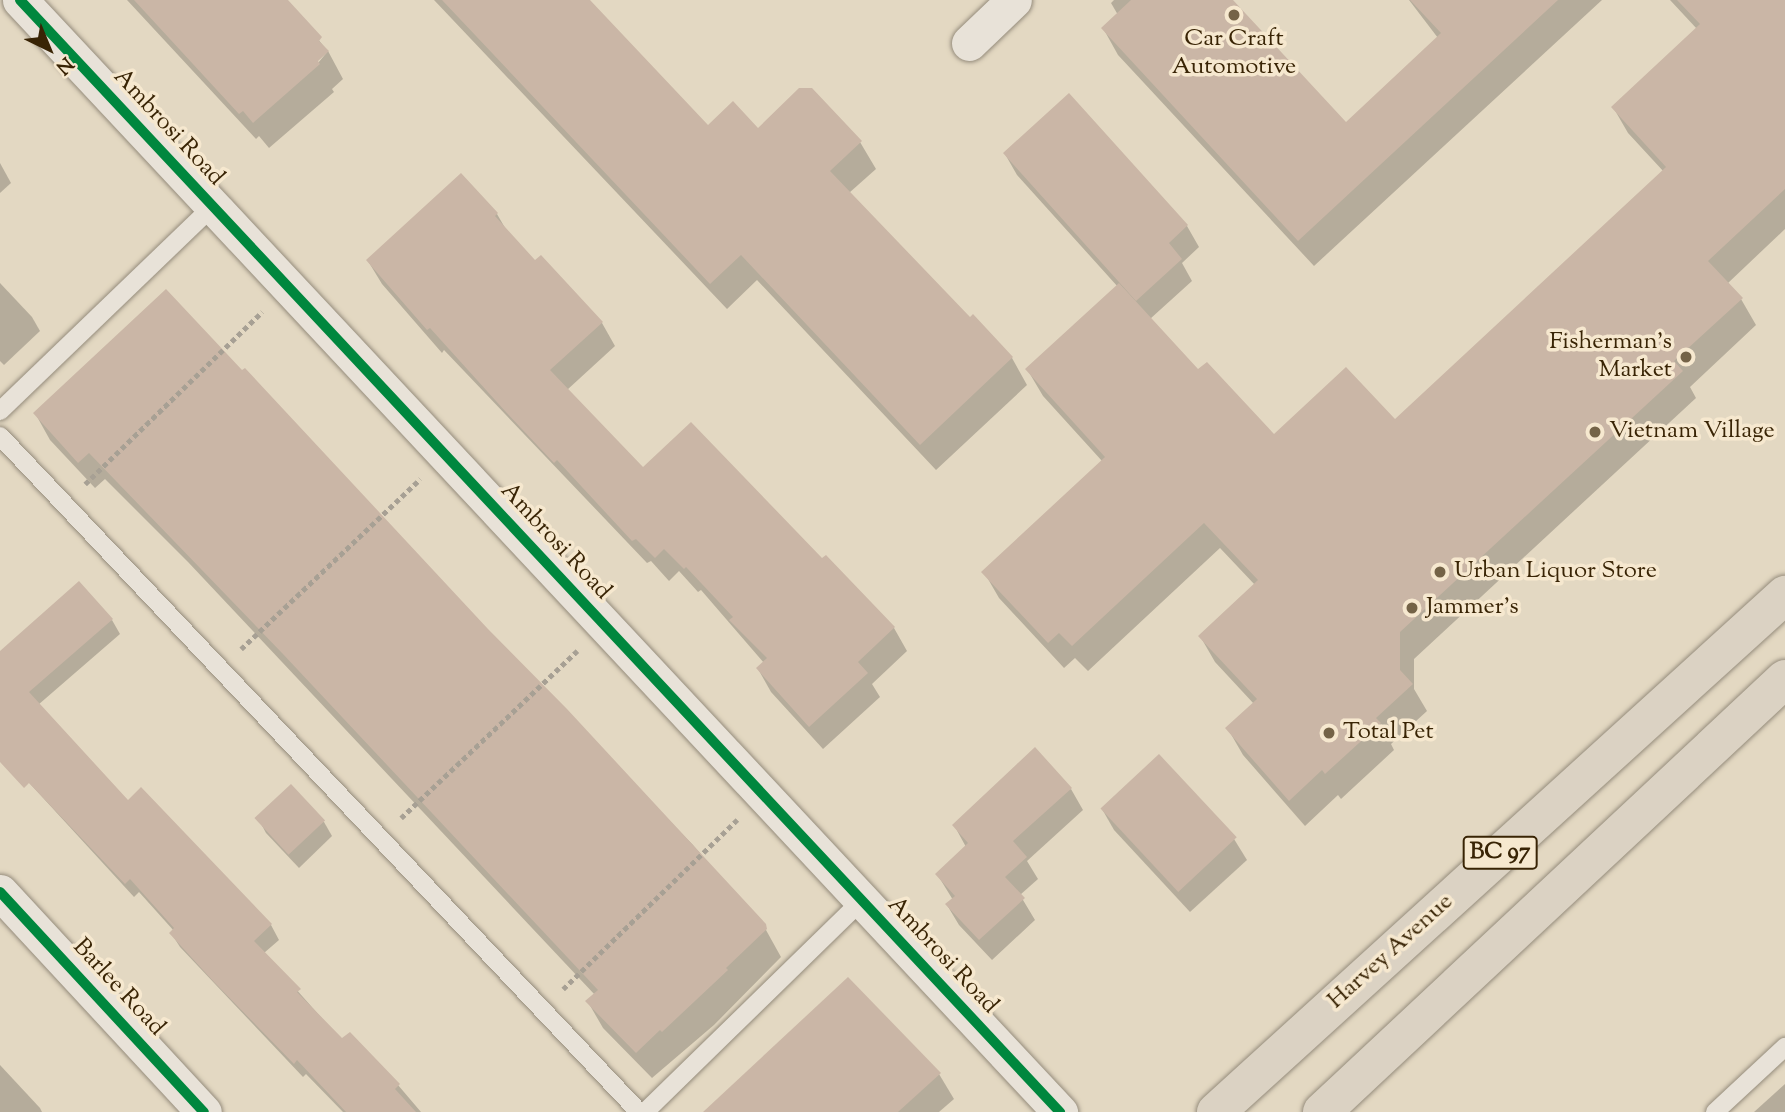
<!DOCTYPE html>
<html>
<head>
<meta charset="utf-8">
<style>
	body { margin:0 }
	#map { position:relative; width:1785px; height:1112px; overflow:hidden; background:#e3d8c2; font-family:"Sorts Mill Goudy",serif }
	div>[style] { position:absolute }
	.shadow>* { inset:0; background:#0003 }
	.building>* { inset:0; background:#cab6a6; transform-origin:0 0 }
	.path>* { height:4.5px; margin-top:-2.25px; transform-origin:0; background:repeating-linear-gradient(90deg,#a7a094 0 5px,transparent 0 8.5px) }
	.roads { filter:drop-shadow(0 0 2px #958c7c) drop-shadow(0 0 2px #958c7c) }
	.lane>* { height:18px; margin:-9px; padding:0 9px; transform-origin:9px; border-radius:9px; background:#e8e2d8 }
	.street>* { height:35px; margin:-17.5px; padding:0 17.5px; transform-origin:17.5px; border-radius:17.5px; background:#e8e2d8 }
	.highway>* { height:38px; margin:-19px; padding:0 19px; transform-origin:19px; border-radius:19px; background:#dbd2c3 }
	.cycleway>* { height:10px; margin:-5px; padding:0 5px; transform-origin:5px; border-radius:5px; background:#00873e }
	.dots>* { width:19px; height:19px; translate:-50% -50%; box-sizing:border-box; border:4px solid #f6e8cf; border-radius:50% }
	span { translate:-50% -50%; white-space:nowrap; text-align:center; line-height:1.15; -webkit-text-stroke:7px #f6e8cf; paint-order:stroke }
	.shield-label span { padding:2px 5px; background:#f6e8cf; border:2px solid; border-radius:5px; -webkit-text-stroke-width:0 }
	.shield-label { font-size:23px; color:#392405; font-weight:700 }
	.poi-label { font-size:24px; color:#392405 }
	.right { translate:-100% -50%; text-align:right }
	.left { translate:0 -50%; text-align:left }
	.street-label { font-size:24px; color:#392405 }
	.north { position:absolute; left:14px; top:14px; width:70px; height:70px; -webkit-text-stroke:5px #f6e8cf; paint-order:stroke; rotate:137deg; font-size:19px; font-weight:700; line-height:28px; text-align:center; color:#392405 }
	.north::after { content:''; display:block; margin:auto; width:24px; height:32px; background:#392405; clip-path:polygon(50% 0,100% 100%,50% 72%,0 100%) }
</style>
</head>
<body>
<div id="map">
	<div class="shadow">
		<div style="clip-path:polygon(127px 0,285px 0,327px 50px,310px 66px,313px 69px,328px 51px,343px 79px,332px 89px,334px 92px,269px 148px,259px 136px,256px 139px)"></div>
		<div style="clip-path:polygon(434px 0,587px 0,708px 128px,860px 142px,876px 169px,849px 193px,970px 319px,1012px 358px,1027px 385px,936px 470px,757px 280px,727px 309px)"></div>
		<div style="clip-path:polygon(1114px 0,1230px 0,1346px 124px,1438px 38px,1409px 0,1602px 0,1314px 266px,1118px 55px,1103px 28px,1118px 15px,1111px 3px)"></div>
		<div style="clip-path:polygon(1670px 0,1785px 0,1785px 229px,1727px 284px,1741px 299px,1756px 325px,1690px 387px,1696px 398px,1414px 659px,1414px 689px,1427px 711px,1391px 744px,1394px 750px,1341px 799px,1338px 795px,1305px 826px,1243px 755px,1228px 729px,1254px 704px,1215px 662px,1200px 636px,1255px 585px,1220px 548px,1088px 671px,1075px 658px,1064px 668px,999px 598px,984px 572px,1102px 461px,1043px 396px,1027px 369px,1118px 287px,1017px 175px,1005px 154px,1069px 96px,1187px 226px,1199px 247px,1182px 263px,1192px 281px,1150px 319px,1198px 372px,1274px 436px,1395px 422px,1664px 172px,1628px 133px,1613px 107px,1697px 29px)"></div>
		<div style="clip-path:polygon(0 163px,11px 183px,0 193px)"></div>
		<div style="clip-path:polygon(461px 175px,497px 214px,508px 233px,535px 263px,602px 323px,615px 346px,567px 390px,642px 470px,822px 560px,894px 628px,907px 651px,872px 684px,880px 697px,823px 749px,771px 692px,758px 669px,764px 663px,701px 590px,698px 592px,679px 571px,669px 581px,651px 561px,647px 563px,444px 350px,442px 353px,382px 284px,368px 261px)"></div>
		<div style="clip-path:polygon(0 283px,32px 317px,40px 331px,4px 365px,0 361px)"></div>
		<div style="clip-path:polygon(35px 413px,486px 631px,693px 845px,766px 930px,781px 957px,714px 1025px,652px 1078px,603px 1028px,588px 1002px,595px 995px,188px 562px,105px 479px,95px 488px,50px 440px)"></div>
		<div style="clip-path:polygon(112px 620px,120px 634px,38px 705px,127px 803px,141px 790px,271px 925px,279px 940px,264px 953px,342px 1041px,398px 1085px,421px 1112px,343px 1112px,306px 1074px,303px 1077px,180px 947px,171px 933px,174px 931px,139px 892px,134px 897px,0 751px,0 654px)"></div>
		<div style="clip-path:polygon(1071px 789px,1083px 810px,1027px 861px,1038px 879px,1020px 895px,1035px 920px,992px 960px,959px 925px,947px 905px,953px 900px,937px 874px,966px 847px,954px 825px)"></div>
		<div style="clip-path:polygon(1102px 809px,1234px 839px,1247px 860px,1190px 912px,1114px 830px)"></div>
		<div style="clip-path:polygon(258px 818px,324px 822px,332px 836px,299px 868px,266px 833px)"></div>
		<div style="clip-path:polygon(0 1065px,40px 1108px,42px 1112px,0 1112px)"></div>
		<div style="clip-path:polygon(939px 1074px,954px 1099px,939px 1112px,706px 1112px)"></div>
		<div style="clip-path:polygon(1785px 1084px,1785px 1112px,1754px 1112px)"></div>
	</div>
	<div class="building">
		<div style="clip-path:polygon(134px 0,288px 0,322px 37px,319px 41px,329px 51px,318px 61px,320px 64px,253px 123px,243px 111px,239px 114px)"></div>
		<div style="clip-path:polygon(442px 0,590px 0,708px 125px,733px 101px,758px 128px,799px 88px,812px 88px,862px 141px,830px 171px,970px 317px,973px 314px,1013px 357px,920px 445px,741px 255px,710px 284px)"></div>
		<div style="clip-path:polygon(1131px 0,1233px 0,1346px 122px,1441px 33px,1410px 0,1558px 0,1298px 241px,1101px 28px)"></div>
		<div style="clip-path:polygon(1677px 0,1785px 0,1785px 189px,1708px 261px,1743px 298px,1674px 361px,1683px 371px,1400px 632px,1400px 670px,1413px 684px,1376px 718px,1381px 723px,1325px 774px,1322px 770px,1289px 801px,1225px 728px,1257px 699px,1198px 636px,1258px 580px,1204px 523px,1072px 646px,1059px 633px,1048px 643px,981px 572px,1105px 457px,1025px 369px,1119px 283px,1198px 369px,1207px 362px,1274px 434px,1346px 367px,1395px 419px,1666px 167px,1611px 107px,1700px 24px)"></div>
		<div style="clip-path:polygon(1069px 93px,1188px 225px,1169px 243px,1182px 259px,1136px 301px,1003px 153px)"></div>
		<div style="clip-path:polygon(461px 173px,498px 213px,495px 216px,535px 260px,541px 255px,603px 322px,550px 370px,643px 467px,691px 422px,822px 558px,826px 555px,895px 627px,858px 662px,868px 673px,809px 727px,756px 668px,767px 658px,729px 620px,733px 617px,686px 567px,684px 569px,664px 549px,655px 558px,636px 539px,632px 541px,557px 460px,554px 463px,505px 411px,430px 328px,427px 330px,366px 260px)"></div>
		<div style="clip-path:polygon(166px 289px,242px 370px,245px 368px,488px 629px,567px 709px,766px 924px,767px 929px,726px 968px,728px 970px,662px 1032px,660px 1030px,636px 1053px,585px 1001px,598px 990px,282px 653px,89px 453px,78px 463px,33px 413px)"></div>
		<div style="clip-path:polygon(79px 581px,113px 619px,29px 692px,128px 800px,141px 787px,272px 924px,254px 941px,301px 989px,297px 992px,342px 1038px,350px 1032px,400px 1084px,395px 1089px,416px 1112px,346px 1112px,297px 1060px,294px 1064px,214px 982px,169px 933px,174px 928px,130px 879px,125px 884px,29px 783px,24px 788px,0 762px,0 651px)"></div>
		<div style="clip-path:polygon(1035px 747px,1072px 788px,1013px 841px,1027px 857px,1005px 877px,1025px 898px,979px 940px,945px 904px,955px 896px,935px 874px,968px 843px,952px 825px)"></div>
		<div style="left:1159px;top:754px;width:114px;height:80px;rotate:47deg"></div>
		<div style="left:291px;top:784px;width:50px;height:50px;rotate:47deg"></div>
		<div style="clip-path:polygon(848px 977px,941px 1073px,898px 1112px,703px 1112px)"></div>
	</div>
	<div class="path">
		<div style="left:85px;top:484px;width:247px;rotate:-44.2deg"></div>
		<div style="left:241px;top:649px;width:247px;rotate:-43.5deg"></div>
		<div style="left:401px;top:818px;width:243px;rotate:-43.5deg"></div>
		<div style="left:563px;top:989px;width:243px;rotate:-44.2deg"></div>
	</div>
	<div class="roads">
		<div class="lane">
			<div style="left:0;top:411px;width:296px;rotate:-43.9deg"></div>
			<div style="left:0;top:436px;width:930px;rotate:46.61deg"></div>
			<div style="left:645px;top:1112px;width:303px;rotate:-44.3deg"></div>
			<div style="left:1715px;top:1112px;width:96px;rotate:-42.9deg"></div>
		</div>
		<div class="street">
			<div style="left:20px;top:0;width:1523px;rotate:46.92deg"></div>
			<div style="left:969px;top:43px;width:62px;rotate:-43.7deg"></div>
			<div style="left:0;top:892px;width:300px;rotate:47.2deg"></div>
		</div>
		<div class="highway">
			<div style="left:1216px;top:1112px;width:769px;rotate:-42.26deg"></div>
			<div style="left:1322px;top:1112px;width:634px;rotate:-43.08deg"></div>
		</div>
	</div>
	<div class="cycleway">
		<div style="left:20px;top:0;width:1523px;rotate:46.92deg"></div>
		<div style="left:0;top:892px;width:300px;rotate:47.2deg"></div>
	</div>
	<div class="dots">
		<div style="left:1234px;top:15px;background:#746347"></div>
		<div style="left:1686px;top:357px;background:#746347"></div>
		<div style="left:1595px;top:432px;background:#746347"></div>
		<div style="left:1440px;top:572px;background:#746347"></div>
		<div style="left:1412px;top:608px;background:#746347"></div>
		<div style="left:1329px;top:733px;background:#746347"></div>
	</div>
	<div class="shield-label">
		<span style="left:1500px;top:853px">BC 97</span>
	</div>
	<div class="poi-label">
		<span style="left:1234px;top:54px">Car Craft<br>Automotive</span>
		<span class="right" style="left:1672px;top:357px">Fisherman's<br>Market</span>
		<span class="left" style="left:1609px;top:432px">Vietnam Village</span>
		<span class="left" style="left:1454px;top:572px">Urban Liquor Store</span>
		<span class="left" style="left:1426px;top:608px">Jammer's</span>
		<span class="left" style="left:1343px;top:733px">Total Pet</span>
	</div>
	<div class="street-label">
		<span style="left:168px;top:128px;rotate:47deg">Ambrosi Road</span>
		<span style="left:555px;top:542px;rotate:47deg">Ambrosi Road</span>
		<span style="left:1391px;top:952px;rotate:-42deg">Harvey Avenue</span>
		<span style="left:942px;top:956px;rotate:47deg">Ambrosi Road</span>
		<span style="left:118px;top:988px;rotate:47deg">Barlee Road</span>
	</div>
	<div class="north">N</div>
</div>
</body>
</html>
